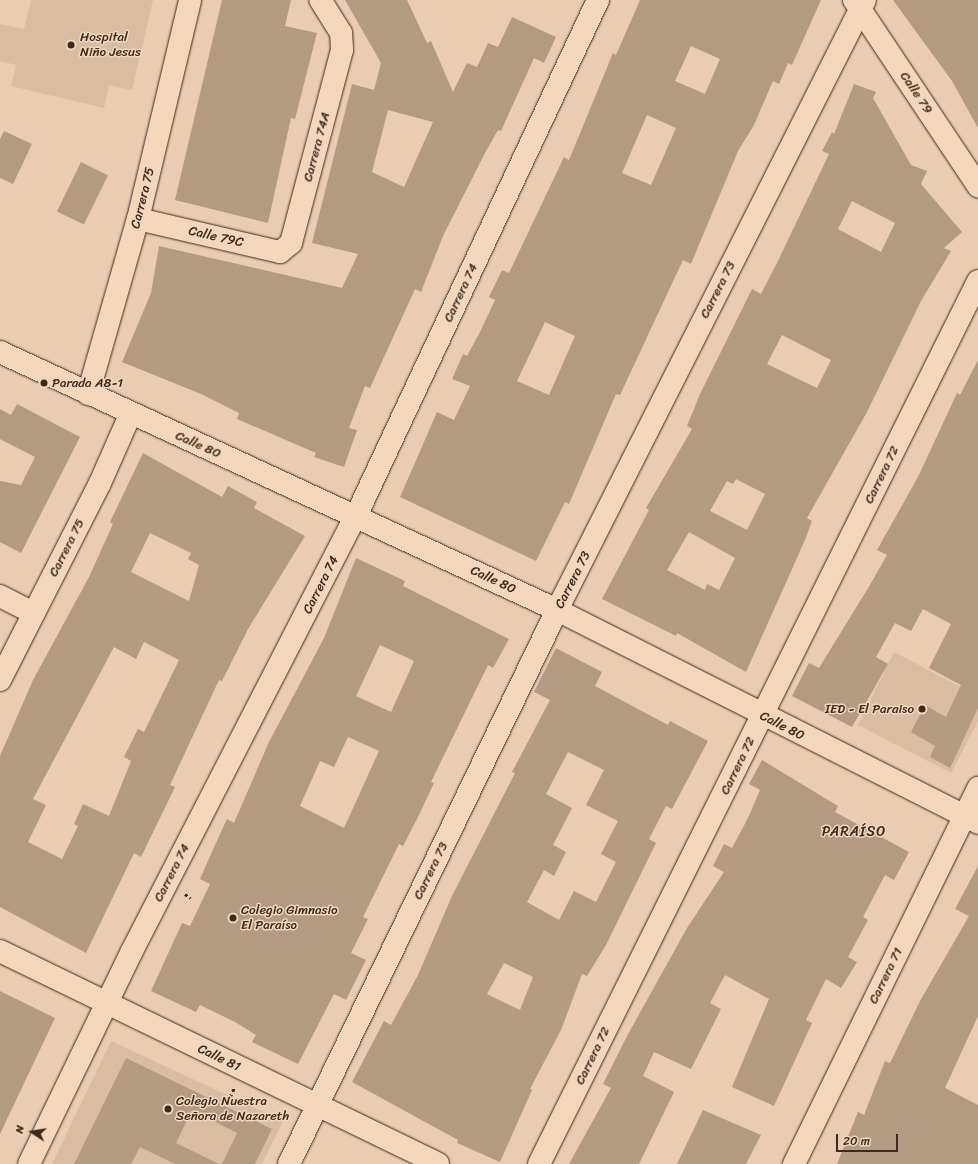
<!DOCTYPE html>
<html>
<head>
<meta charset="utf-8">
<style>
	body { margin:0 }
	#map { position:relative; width:978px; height:1164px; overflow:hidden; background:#e9ccb1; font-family:Sriracha,sans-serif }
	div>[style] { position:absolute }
	.built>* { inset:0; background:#d9bda3 }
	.building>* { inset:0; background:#b39a83; transform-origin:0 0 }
	.path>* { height:2.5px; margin-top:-1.25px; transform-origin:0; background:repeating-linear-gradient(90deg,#3b2a1e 0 3px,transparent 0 6px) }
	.roads { filter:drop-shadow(0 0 1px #3b2a1e) drop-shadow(0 0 1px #3b2a1e) }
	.street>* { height:22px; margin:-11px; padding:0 11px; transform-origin:11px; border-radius:11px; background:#f4d6ba }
	.secondary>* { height:22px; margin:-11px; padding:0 11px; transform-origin:11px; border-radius:11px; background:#f4d6ba }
	.dots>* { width:11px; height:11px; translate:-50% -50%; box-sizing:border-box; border:2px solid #f4d6ba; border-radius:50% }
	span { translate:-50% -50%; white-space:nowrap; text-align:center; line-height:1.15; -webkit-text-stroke:3px #f4d6ba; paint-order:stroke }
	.poi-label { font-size:13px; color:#3b2a1e }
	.left { translate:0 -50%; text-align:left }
	.right { translate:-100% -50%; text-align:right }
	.street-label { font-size:13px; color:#3b2a1e }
	.neighbourhood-label { font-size:14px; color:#3b2a1e; letter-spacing:1px }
	.north { position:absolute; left:12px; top:1112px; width:40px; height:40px; -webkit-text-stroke:3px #f4d6ba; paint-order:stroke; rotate:282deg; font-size:11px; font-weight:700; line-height:16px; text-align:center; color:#3b2a1e }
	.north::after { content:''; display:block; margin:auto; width:14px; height:18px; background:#3b2a1e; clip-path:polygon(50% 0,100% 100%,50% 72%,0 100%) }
	.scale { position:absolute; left:836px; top:1134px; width:62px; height:18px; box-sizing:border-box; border:2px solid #3b2a1e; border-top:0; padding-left:5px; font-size:12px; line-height:14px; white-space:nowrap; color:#3b2a1e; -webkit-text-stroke:3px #f4d6ba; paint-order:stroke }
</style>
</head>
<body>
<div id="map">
	<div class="built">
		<div style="clip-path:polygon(31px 0,153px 0,132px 90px,109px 85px,104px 108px,11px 86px,16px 65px,0 61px,0 24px,24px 29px)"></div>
		<div style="clip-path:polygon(894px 652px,978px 696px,978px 721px,951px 773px,858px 725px)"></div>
		<div style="clip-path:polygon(111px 1041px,283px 1121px,262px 1164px,52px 1164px)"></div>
	</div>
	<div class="building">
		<div style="clip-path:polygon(222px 0,291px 0,285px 26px,317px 33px,295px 119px,291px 118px,268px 223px,175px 200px)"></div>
		<div style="clip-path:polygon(evenodd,345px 0,407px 0,427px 43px,431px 41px,453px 92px,467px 63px,477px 67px,488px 43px,498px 47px,512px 17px,556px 37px,544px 63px,534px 58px,501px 131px,498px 130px,485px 153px,443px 236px,421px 292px,415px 289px,370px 388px,365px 386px,349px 428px,357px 430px,344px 467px,314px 457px,316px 453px,237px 419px,239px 413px,201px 394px,122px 362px,151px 293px,159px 246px,342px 288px,358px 254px,312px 243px,352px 84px,374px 90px,381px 63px,345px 0,388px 110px,433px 122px,404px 187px,372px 172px,388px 110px)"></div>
		<div style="clip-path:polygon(evenodd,640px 0,821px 0,792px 65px,788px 63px,779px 84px,773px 81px,754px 125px,738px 151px,691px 264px,683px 260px,620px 395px,616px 394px,569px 504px,565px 502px,536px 561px,400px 497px,437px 412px,454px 420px,470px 386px,452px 379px,463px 354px,467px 356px,480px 332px,495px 300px,489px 297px,502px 270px,509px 273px,564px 157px,569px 160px,613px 53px,616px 55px,640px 0,691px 46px,720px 59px,705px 94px,675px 81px,691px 46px,640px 0,647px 115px,676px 128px,651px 185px,622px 173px,647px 115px,640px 0,545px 322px,575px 336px,549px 395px,517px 381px,545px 322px)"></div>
		<div style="clip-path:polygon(893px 0,978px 0,978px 128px,952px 81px)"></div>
		<div style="clip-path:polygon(evenodd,854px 84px,876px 92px,873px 98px,911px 165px,927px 171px,921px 184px,962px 232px,944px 248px,951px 251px,921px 301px,867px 412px,807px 518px,812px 521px,805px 540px,746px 672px,677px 633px,676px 636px,602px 599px,649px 510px,646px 508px,692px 429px,687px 426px,700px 394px,752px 289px,761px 294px,777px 263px,829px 154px,822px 151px,832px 132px,834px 134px,854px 84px,852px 201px,895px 223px,881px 252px,838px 229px,852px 201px,854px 84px,782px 335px,831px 360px,817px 388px,767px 364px,782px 335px,854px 84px,736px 479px,765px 494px,747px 530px,710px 511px,727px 481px,733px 484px,736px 479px,854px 84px,689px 532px,735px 558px,719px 590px,707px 584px,705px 590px,667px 570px,689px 532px)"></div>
		<div style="clip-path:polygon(4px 131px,32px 144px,13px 184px,0 178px,0 139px)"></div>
		<div style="left:81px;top:162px;width:30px;height:55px;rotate:26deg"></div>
		<div style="clip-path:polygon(978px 360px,978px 708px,950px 768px,930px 757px,935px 746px,911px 732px,925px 705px,946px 717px,961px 685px,929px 668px,951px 624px,923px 609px,911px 631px,895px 623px,876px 657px,888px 664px,852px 727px,792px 696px,809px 663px,819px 668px,870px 585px,887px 555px,877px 550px,918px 477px,957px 393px,960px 395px)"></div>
		<div style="clip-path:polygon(17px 404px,80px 437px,21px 553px,0 542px,0 481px,21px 485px,35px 457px,0 439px,0 409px,11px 415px)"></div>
		<div style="clip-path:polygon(evenodd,143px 453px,222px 497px,228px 486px,257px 502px,254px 508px,305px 536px,248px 629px,222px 681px,219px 680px,170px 785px,175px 787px,141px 857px,134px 853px,86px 953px,0 907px,0 756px,33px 680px,89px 577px,113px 524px,110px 522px,143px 453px,150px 533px,191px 553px,188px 559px,199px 565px,189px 601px,131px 572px,150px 533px,143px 453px,144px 642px,179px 660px,144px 732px,138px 729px,124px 757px,131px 761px,109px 816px,83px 804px,74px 824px,78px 826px,62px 859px,28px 842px,46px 805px,33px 799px,114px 647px,136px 659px,144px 642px)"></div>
		<div style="clip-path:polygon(evenodd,356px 558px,405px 581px,403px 586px,509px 639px,493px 668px,488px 665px,431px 782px,434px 783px,419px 815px,403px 846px,399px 844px,363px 917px,368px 919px,351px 953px,366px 960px,346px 1000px,334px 994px,298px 1064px,252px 1042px,256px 1035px,235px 1022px,200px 1005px,196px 1012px,151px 991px,182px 923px,190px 926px,210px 884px,200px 879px,215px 845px,227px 819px,234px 823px,269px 742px,324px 638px,356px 558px,380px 645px,414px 661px,391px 712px,356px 696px,380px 645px,356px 558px,348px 737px,379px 751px,344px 828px,300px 806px,320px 761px,334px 767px,348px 737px)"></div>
		<div style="clip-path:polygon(evenodd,556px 648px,602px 672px,595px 686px,668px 725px,670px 721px,708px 741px,672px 809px,666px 806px,649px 839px,656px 843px,606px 945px,587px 976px,582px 974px,561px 1030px,530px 1089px,532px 1090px,500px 1162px,457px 1143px,458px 1140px,352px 1082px,384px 1021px,391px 1025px,418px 975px,452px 896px,515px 773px,512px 772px,550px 700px,534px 692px,556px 648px,568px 752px,604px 770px,586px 805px,618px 821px,601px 854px,616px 862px,596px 902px,574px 891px,559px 920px,527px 902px,544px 870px,554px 876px,566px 852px,553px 845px,572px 808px,546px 794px,568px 752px,556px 648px,504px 963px,533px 977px,520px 1010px,487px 994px,504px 963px)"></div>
		<div style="clip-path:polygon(762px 760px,838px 806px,835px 812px,909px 852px,894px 880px,885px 875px,863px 917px,868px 920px,848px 957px,857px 962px,841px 988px,826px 979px,806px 1020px,812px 1023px,774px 1106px,732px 1087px,769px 999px,725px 975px,710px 1003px,721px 1009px,691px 1069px,654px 1052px,643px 1076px,674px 1092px,639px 1164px,569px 1164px,611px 1088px,603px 1084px,627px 1036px,687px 928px,724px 872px,713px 866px,724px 844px,732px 848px,748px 818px,760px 790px,749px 784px)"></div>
		<div style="clip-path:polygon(978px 866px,978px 1016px,945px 1088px,978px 1105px,978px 1164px,837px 1164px,858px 1112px,864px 1115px,885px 1061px,890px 1063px,920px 1001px,969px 916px,955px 909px)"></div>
		<div style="clip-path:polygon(0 991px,55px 1018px,0 1134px)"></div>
		<div style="clip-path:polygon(126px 1058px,272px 1129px,255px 1164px,222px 1164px,237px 1133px,192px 1110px,176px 1143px,219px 1164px,175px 1164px,140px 1147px,131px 1164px,74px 1164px)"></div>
		<div style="clip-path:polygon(703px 1110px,761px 1135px,746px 1164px,677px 1164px)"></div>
	</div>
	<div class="path">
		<div style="left:185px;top:894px;width:7px;rotate:34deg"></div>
		<div style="left:230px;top:1097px;width:10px;rotate:-66deg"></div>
	</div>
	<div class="roads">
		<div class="street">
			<div style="left:138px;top:219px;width:146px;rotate:13.1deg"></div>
			<div style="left:280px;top:252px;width:14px;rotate:-39deg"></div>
			<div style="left:291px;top:243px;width:200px;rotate:-75.2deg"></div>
			<div style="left:342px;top:50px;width:17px;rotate:-93deg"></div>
			<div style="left:341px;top:33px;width:39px;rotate:-122deg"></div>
			<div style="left:88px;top:394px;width:182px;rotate:-74.1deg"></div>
			<div style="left:138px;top:219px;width:225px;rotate:-76.6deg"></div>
			<div style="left:0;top:596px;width:38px;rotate:27deg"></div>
			<div style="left:0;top:680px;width:221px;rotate:-63.1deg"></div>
			<div style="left:100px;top:483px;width:74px;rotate:-66.2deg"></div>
			<div style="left:0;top:951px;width:487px;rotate:25.9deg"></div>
			<div style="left:29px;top:1164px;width:237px;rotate:-64.2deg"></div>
			<div style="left:132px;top:951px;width:489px;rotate:-62.8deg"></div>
			<div style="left:356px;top:516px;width:570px;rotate:-64.87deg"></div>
			<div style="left:289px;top:1164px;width:615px;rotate:-64.18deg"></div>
			<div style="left:557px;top:610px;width:683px;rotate:-63.21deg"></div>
			<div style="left:539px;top:1164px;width:986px;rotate:-63.56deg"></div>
			<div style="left:794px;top:1164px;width:419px;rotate:-63.9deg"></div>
		</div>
		<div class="secondary">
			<div style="left:854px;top:0;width:224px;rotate:56.3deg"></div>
			<div style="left:0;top:352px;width:614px;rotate:24.85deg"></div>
			<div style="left:557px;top:610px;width:472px;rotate:26.8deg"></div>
		</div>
	</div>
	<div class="dots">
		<div style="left:71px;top:45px;background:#3b2a1e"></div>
		<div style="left:44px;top:383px;background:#3b2a1e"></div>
		<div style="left:922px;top:709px;background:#3b2a1e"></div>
		<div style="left:233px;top:918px;background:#3b2a1e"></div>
		<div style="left:168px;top:1109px;background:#3b2a1e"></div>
	</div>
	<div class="poi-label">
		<span class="left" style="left:80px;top:45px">Hospital<br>Niño Jesus</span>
		<span class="left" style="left:52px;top:383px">Parada A8-1</span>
		<span class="right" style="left:914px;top:709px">IED - El Paraiso</span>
		<span class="left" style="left:241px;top:918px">Colegio Gimnasio<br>El Paraíso</span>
		<span class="left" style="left:176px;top:1109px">Colegio Nuestra<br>Señora de Nazareth</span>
	</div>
	<div class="street-label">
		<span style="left:916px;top:93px;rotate:56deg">Calle 79</span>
		<span style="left:317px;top:147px;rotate:-75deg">Carrera 74A</span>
		<span style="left:143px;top:198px;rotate:-76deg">Carrera 75</span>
		<span style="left:216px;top:237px;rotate:13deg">Calle 79C</span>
		<span style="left:718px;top:290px;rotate:-63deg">Carrera 73</span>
		<span style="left:461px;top:293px;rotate:-65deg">Carrera 74</span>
		<span style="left:198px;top:445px;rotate:24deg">Calle 80</span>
		<span style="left:882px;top:475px;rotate:-64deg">Carrera 72</span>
		<span style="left:67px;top:548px;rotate:-63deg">Carrera 75</span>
		<span style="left:493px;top:580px;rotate:25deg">Calle 80</span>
		<span style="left:573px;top:580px;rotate:-63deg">Carrera 73</span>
		<span style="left:321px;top:585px;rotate:-63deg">Carrera 74</span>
		<span style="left:782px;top:726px;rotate:27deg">Calle 80</span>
		<span style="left:738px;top:766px;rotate:-64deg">Carrera 72</span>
		<span style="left:431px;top:871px;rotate:-64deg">Carrera 73</span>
		<span style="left:172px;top:873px;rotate:-63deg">Carrera 74</span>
		<span style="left:886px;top:976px;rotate:-64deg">Carrera 71</span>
		<span style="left:593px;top:1056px;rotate:-64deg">Carrera 72</span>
		<span style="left:219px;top:1058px;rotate:26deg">Calle 81</span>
	</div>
	<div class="neighbourhood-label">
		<span style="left:854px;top:832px">PARAÍSO</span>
	</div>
	<div class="north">N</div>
	<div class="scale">20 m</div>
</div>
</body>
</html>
